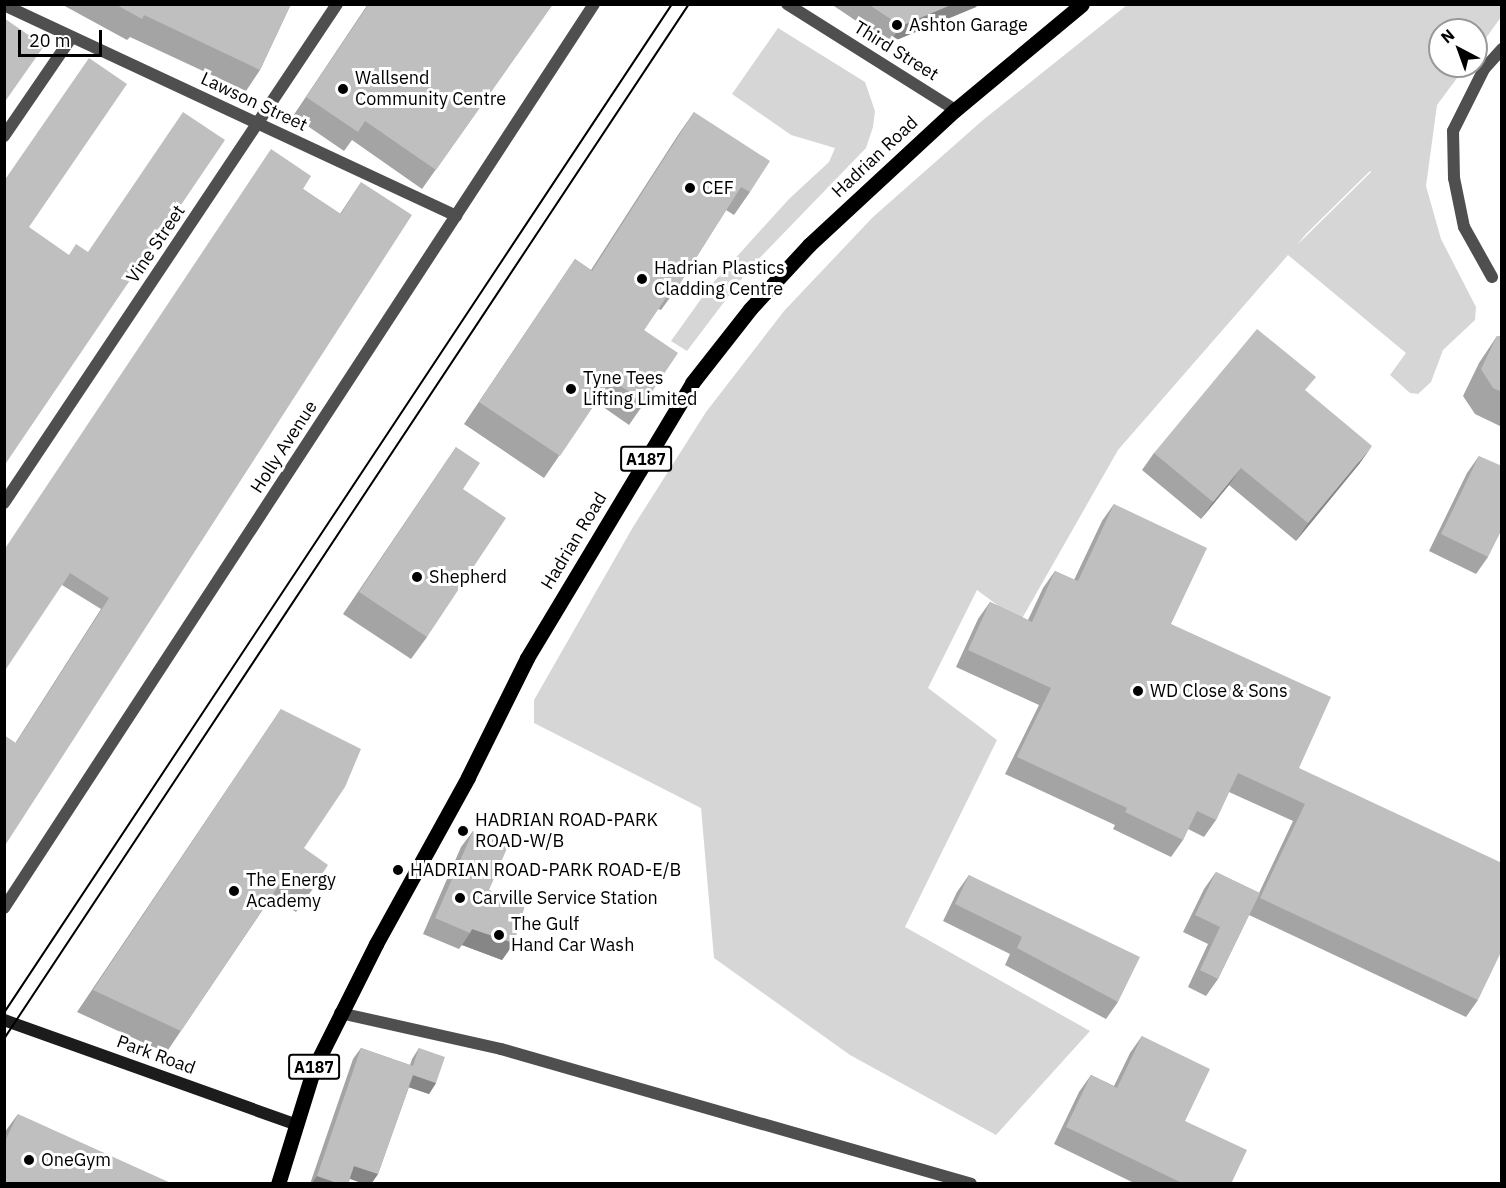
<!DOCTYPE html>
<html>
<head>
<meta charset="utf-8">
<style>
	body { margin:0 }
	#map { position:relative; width:1506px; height:1188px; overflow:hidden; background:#fff; font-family:"IBM Plex Sans",sans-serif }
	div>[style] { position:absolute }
	.green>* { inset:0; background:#d6d6d6 }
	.street>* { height:12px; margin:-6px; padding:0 6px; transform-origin:6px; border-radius:6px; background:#4f4f4f }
	.secondary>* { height:12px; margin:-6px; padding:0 6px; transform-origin:6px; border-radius:6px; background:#1c1c1c }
	.primary>* { height:15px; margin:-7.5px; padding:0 7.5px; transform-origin:7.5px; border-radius:7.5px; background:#000 }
	.tram>* { height:1.5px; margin:-0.75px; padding:0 0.75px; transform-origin:0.75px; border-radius:0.75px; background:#000 }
	.wall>* { inset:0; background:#a4a4a4 }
	.shaded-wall>* { inset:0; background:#868686 }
	.building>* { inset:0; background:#bfbfbf }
	.dots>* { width:16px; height:16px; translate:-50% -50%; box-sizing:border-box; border:3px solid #fff; border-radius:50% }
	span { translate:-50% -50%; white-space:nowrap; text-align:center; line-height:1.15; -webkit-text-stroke:6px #fff; paint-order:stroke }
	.shield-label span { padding:2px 4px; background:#fff; border:2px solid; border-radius:4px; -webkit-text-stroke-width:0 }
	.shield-label { font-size:16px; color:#000; font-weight:700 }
	.poi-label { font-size:18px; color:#000 }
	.left { translate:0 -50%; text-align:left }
	.street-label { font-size:18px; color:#000 }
	.frame { position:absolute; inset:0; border:6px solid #000; pointer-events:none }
	.north { position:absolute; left:1428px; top:18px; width:60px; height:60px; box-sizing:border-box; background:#fff; border:2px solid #999; border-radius:50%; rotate:319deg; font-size:16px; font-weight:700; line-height:24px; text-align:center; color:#000 }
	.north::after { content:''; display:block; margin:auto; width:21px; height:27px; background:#000; clip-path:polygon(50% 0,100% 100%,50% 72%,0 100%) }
	.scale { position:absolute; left:18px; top:30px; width:84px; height:27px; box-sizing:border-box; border:3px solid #000; border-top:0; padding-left:8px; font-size:18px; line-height:21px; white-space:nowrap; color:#000; -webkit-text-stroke:4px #fff; paint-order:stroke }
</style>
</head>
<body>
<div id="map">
	<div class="green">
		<div style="clip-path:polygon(evenodd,1127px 5px,1501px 5px,1501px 17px,1476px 52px,1476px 30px,1440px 30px,1440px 66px,1466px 66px,1437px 105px,1426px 186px,1441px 239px,1476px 307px,1475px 320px,1443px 350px,1431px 382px,1418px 394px,1410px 393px,1390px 375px,1406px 353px,1288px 255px,1118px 450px,1020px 622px,977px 590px,928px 688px,997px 740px,905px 927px,1090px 1031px,996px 1135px,850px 1055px,714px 958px,701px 808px,534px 723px,534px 700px,633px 527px,706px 412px,784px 311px,873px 217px,983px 120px,1127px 5px,1370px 171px,1371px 172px,1297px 245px,1306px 234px,1370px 171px)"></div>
		<div style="clip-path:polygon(778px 28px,865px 82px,875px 111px,873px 127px,866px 148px,749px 269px,687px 351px,671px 341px,711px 285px,789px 199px,829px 162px,835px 148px,791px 135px,732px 94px)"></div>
	</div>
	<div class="street">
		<div style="left:787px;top:4px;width:199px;rotate:32.2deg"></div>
		<div style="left:4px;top:5px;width:499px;rotate:25deg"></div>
		<div style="left:4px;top:136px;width:119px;rotate:-55.6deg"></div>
		<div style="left:1492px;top:277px;width:57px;rotate:-119.2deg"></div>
		<div style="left:1464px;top:227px;width:50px;rotate:-101.5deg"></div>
		<div style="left:1454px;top:178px;width:47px;rotate:-91.2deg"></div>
		<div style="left:1453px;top:131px;width:69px;rotate:-63.4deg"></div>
		<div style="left:1484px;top:69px;width:27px;rotate:-48deg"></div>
		<div style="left:4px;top:503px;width:600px;rotate:-56.28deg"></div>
		<div style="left:4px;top:908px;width:1079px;rotate:-56.87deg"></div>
		<div style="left:340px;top:1013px;width:165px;rotate:12.6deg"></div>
		<div style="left:501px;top:1049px;width:489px;rotate:16deg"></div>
	</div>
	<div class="secondary">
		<div style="left:4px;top:1020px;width:309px;rotate:19.7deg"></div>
	</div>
	<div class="primary">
		<div style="left:278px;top:1184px;width:121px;rotate:-72.8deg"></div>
		<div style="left:314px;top:1068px;width:139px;rotate:-63.4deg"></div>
		<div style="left:376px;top:944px;width:191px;rotate:-61.1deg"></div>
		<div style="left:468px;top:777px;width:133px;rotate:-63.6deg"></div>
		<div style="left:527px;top:658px;width:321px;rotate:-59deg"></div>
		<div style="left:692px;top:383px;width:94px;rotate:-51.9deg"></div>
		<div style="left:750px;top:309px;width:87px;rotate:-47.3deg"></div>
		<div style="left:809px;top:245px;width:199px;rotate:-42.8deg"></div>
		<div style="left:955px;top:110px;width:165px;rotate:-39.8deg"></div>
	</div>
	<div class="tram">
		<div style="left:4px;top:1013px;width:1210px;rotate:-56.49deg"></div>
		<div style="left:4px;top:1039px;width:1241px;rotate:-56.5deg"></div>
	</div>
	<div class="wall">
		<div style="clip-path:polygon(61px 4px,291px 4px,260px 70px,246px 91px,130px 37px,127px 40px)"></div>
		<div style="clip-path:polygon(368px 4px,553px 4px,422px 189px,352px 140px,344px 151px,293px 116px)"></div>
		<div style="clip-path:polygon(831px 4px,978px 4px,976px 7px,889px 43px)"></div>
		<div style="clip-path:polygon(694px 112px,750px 192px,734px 215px,726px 210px,677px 288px,661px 310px,658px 309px,644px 330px,645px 402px,629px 425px,596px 402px,544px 478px,464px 424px,575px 259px,591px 270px,678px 135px)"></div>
		<div style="clip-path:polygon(361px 182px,4px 847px,16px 742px,101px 609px,62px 585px,303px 189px,340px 214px)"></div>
		<div style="clip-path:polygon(1497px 336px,1502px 336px,1502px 427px,1475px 414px,1463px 396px,1479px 363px)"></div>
		<div style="clip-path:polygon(1306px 391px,1360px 463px,1296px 541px,1229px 485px,1201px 519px,1142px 470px,1154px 453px)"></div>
		<div style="clip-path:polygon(456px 447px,463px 489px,427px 637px,411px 659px,343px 614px)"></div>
		<div style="clip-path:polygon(1479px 456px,1488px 557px,1476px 574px,1429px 551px,1467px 473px)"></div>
		<div style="clip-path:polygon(1114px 504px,1171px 624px,1299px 768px,1478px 1000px,1466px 1017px,1249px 915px,1218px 979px,1206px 996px,1188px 987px,1208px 944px,1183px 932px,1204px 889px,1216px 872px,1259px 893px,1293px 821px,1229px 792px,1216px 820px,1204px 837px,1188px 829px,1183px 840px,1171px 857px,1113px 829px,1115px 825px,1005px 774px,1039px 705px,956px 667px,978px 619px,990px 602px,1028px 620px,1043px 588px,1055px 571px,1074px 580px,1102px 521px)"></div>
		<div style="clip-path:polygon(281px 709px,304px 848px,312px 890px,296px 912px,272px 896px,166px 1053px,77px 1012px)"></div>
		<div style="clip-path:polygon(473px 831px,489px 890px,514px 943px,502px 960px,462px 945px,459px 949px,423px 934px,461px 847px)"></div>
		<div style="clip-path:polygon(969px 875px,1118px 1002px,1106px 1019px,1005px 965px,1010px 954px,943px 921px,957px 892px)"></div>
		<div style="clip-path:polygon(1142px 1036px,1185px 1121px,1231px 1184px,1136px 1184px,1054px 1144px,1079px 1092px,1091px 1075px,1114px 1086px,1130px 1053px)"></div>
		<div style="clip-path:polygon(361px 1048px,410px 1065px,412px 1059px,419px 1048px,436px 1083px,429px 1094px,409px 1087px,378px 1174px,371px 1184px,364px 1184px,350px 1179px,348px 1184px,310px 1184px,353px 1059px)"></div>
		<div style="clip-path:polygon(18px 1114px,4px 1184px,4px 1133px)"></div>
	</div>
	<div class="shaded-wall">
		<div style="clip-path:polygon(953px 4px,978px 4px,976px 7px,889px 43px,901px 26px)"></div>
		<div style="clip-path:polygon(1372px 446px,1360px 463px,1296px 541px,1308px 523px)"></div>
		<div style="clip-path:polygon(1241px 468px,1229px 485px,1201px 519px,1213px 502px)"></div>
		<div style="clip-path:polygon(472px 929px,514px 943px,502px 960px,462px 945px,470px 933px)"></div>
		<div style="clip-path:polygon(413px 1075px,436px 1083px,429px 1094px,405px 1086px)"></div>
		<div style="clip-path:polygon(354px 1166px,378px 1174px,371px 1184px,364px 1184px,346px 1177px)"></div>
		<div style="clip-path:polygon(317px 1176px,340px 1184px,311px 1184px)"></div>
	</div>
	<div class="building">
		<div style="clip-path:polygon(115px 4px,291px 4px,260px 70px,144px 15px,142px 19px)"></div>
		<div style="clip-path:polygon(369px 4px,553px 4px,436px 170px,365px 121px,358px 132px,306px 97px)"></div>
		<div style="clip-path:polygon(868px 4px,953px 4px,901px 26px)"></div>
		<div style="clip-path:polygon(4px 18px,44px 46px,4px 103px)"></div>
		<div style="clip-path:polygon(89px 58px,127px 84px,29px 227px,69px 255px,76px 244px,88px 252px,183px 112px,225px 140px,4px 466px,4px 181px)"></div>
		<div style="clip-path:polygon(694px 112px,770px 161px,750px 192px,741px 187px,677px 288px,674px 286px,644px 330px,678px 353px,645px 402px,611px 380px,560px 456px,479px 402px,575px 259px,592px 271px)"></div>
		<div style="clip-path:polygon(271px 149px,311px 176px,303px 189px,341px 214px,361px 182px,412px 215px,4px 847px,4px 735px,16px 743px,109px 598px,70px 573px,4px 672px,4px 550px)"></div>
		<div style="clip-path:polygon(1257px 329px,1316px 377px,1305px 390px,1372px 446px,1308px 523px,1241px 468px,1213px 502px,1154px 453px)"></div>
		<div style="clip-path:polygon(1497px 336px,1502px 336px,1502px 392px,1493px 388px,1481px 369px)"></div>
		<div style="clip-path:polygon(456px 447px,480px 463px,463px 489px,506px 518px,427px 637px,359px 592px)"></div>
		<div style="clip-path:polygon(1479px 456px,1502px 466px,1502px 529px,1488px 557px,1441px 534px)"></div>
		<div style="clip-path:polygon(1114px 504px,1207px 548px,1171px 624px,1331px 697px,1299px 768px,1502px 863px,1502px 950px,1478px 1000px,1260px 898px,1305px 804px,1238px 773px,1216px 820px,1197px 811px,1183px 840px,1125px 812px,1127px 808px,1017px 757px,1051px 688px,968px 650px,990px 602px,1032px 622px,1055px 571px,1078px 581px)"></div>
		<div style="clip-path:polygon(281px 709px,361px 749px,345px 787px,304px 848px,328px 865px,312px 890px,287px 873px,181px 1031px,93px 990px)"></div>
		<div style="clip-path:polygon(473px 831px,508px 846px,489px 890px,526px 902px,514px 943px,472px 929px,470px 933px,435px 918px)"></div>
		<div style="clip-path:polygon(1216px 872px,1260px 893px,1218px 979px,1200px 970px,1220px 927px,1195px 915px)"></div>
		<div style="clip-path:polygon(969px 875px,1140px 957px,1118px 1002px,1017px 948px,1022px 937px,955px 904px)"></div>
		<div style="clip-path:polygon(1142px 1036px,1210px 1069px,1185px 1121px,1247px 1150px,1231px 1184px,1184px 1184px,1066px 1127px,1091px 1075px,1117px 1088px)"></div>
		<div style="clip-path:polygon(361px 1048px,413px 1066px,419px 1048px,445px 1057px,436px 1083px,413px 1075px,378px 1174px,354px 1166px,348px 1184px,340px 1184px,317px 1176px)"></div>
		<div style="clip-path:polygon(18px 1114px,173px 1184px,4px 1184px,4px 1143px)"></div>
	</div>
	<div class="dots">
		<div style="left:897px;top:25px;background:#000"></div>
		<div style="left:343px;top:89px;background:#000"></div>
		<div style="left:690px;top:188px;background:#000"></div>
		<div style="left:642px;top:279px;background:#000"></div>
		<div style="left:571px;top:389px;background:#000"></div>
		<div style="left:417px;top:577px;background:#000"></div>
		<div style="left:1138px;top:691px;background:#000"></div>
		<div style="left:463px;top:831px;background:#000"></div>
		<div style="left:398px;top:870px;background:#000"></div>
		<div style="left:234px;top:891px;background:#000"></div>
		<div style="left:460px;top:898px;background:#000"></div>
		<div style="left:499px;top:935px;background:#000"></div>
		<div style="left:29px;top:1160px;background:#000"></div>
	</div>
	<div class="shield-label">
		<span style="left:646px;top:459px">A187</span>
		<span style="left:314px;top:1067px">A187</span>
	</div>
	<div class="poi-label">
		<span class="left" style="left:909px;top:25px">Ashton Garage</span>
		<span class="left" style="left:355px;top:89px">Wallsend<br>Community Centre</span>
		<span class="left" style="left:702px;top:188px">CEF</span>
		<span class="left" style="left:654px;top:279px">Hadrian Plastics<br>Cladding Centre</span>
		<span class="left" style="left:583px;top:389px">Tyne Tees<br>Lifting Limited</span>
		<span class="left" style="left:429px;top:577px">Shepherd</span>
		<span class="left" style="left:1150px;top:691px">WD Close &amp; Sons</span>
		<span class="left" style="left:475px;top:831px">HADRIAN ROAD-PARK<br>ROAD-W/B</span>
		<span class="left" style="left:410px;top:870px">HADRIAN ROAD-PARK ROAD-E/B</span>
		<span class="left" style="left:246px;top:891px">The Energy<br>Academy</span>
		<span class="left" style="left:472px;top:898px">Carville Service Station</span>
		<span class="left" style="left:511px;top:935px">The Gulf<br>Hand Car Wash</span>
		<span class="left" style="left:41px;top:1160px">OneGym</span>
	</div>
	<div class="street-label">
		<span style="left:896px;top:51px;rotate:32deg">Third Street</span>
		<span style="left:254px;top:102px;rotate:25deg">Lawson Street</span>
		<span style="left:875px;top:157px;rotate:-43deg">Hadrian Road</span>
		<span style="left:156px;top:244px;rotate:-56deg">Vine Street</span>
		<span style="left:284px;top:447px;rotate:-57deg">Holly Avenue</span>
		<span style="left:574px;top:541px;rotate:-59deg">Hadrian Road</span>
		<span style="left:156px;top:1055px;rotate:20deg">Park Road</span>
	</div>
	<div class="frame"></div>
	<div class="north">N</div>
	<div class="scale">20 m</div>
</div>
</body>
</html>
